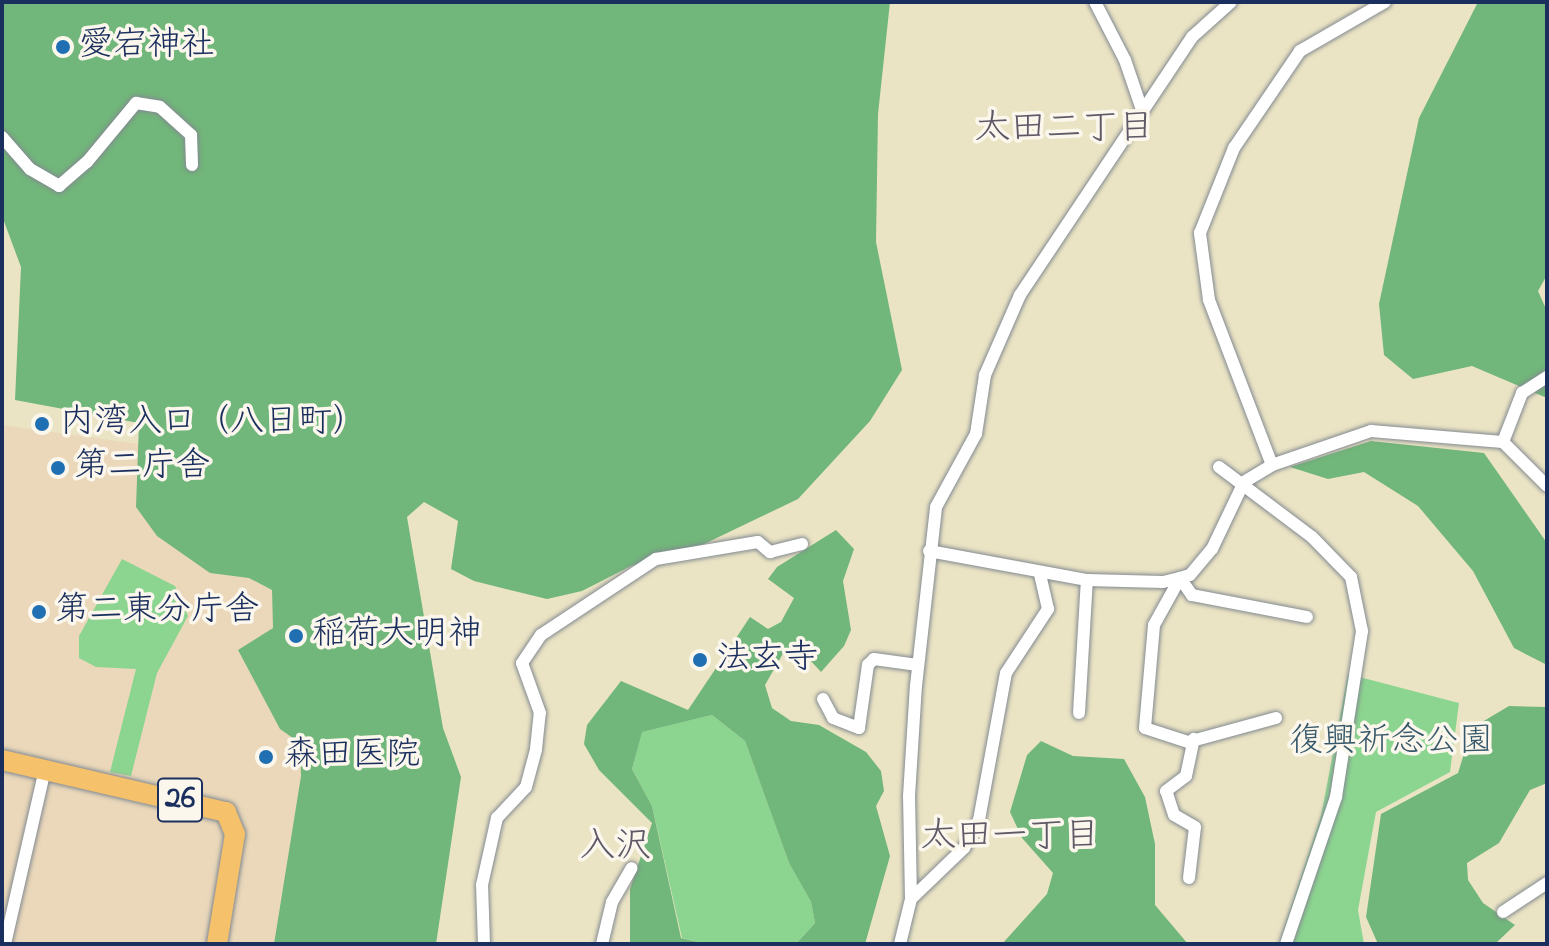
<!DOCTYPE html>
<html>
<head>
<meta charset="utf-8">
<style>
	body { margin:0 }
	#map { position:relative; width:1549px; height:946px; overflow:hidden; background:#ebe4c4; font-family:"Indie Flower","Klee One",sans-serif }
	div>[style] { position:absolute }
	.built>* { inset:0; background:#ebd8ba }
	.green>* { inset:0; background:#8cd590 }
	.forest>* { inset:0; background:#71b67a }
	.roads { filter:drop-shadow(0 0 2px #838a91) drop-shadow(0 0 2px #838a91) }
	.street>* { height:12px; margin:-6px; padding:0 6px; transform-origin:6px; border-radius:6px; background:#fff }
	.primary>* { height:20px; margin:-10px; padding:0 10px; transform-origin:10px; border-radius:10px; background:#f5c16b }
	.dots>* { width:22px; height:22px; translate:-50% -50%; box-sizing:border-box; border:4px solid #fbf7ec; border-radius:50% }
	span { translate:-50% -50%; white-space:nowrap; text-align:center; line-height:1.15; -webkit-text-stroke:7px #fbf7ec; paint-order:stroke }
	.shield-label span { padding:2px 6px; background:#fbf7ec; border:2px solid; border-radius:6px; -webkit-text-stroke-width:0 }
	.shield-label { font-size:32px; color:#1b2f5e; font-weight:700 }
	.poi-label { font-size:34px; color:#1b2f5e }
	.left { translate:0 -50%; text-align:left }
	.park-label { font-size:34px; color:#37586a }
	.neighbourhood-label { font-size:36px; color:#5e5867 }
	.frame { position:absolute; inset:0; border:4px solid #1b2f5e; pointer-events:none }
</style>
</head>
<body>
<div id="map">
	<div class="built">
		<div style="clip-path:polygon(2px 425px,139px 444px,136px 507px,210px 573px,249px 578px,272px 590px,280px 729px,300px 742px,301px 776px,274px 944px,2px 944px)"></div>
	</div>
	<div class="green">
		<div style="clip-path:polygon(122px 559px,175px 586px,188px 616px,157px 673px,131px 776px,110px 772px,136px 669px,96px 667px,79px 658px,79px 636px)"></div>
		<div style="clip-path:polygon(1348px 674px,1459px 703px,1450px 772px,1376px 812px,1358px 910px,1364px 944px,1279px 944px,1321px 816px)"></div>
		<div style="clip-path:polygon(712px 715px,745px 741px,789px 863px,811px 902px,815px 923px,796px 944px,706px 944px,682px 938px,652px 806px,632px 769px,641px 732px)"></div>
	</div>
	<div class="forest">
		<div style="clip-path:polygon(2px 2px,890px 2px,878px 114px,876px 242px,902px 370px,870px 421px,798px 499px,700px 546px,631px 566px,582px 591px,547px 599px,474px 581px,451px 569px,458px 521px,424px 502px,407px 517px,443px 728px,461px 777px,436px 944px,274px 944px,301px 776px,300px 743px,280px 729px,238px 650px,273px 628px,272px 590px,249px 578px,210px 573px,157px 536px,136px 507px,139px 423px,15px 400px,21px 267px,2px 216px)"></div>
		<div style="clip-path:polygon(1478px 2px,1547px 2px,1547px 275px,1538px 291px,1547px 311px,1547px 398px,1472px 366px,1413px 379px,1384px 355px,1379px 304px,1419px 118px)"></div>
		<div style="clip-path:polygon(1371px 441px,1484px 453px,1547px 543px,1547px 665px,1514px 648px,1473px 571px,1418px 506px,1364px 472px,1328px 479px,1290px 467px)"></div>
		<div style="clip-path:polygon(836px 530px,854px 549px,843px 581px,851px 630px,844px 646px,821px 672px,799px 648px,785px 650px,765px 685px,772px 708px,791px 721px,819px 725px,866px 752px,881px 771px,884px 791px,876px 806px,890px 856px,865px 944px,796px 944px,815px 923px,811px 902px,789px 863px,745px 741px,712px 715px,642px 732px,632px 769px,652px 806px,681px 938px,706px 944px,630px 944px,630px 889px,652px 823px,599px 770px,584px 744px,587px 725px,621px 681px,688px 710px,750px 617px,768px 629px,781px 622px,794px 598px,768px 579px,777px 567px)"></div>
		<div style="clip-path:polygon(1509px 706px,1547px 707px,1547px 783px,1530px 790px,1499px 843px,1467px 863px,1468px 880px,1483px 903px,1515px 925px,1495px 944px,1378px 944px,1366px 917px,1381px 814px,1458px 773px,1472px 728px)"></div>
		<div style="clip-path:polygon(1041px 741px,1073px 756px,1124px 759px,1145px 797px,1155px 844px,1155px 905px,1188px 944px,1002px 944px,1047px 894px,1053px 873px,1022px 838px,1010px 812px,1027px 755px)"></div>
	</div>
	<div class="roads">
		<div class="street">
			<div style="left:1095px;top:2px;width:65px;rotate:62.7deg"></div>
			<div style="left:1125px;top:60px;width:53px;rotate:71.2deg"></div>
			<div style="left:2px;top:137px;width:43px;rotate:48.8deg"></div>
			<div style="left:30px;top:169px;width:34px;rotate:30deg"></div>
			<div style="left:59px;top:186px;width:37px;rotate:-41deg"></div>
			<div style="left:87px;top:162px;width:77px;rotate:-50.3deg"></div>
			<div style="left:136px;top:103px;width:24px;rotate:9deg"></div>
			<div style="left:160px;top:107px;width:42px;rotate:42.1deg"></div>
			<div style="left:191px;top:135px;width:30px;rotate:88deg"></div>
			<div style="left:1503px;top:442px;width:53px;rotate:-68.8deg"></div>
			<div style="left:1522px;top:393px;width:30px;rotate:-33deg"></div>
			<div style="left:1272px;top:465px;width:177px;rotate:-110.9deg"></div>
			<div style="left:1209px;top:300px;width:68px;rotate:-97.7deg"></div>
			<div style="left:1200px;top:233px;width:92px;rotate:-68.2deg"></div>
			<div style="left:1234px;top:148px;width:117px;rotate:-55.8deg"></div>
			<div style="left:1300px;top:51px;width:98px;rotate:-30deg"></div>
			<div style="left:1219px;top:467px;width:116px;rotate:37deg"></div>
			<div style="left:1312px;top:537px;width:56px;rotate:45.7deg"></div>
			<div style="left:1351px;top:577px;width:55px;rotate:78.5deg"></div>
			<div style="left:1362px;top:631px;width:168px;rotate:98.9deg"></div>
			<div style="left:1336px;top:797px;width:155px;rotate:108.8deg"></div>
			<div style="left:929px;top:551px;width:161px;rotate:10.4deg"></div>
			<div style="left:1087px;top:580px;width:76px;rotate:1.5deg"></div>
			<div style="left:1163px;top:582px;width:17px;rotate:-13deg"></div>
			<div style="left:1180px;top:578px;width:10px;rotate:-17deg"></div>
			<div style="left:1190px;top:575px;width:34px;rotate:-50deg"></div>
			<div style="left:1212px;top:549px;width:74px;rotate:-64.5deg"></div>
			<div style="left:1244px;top:482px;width:33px;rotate:-31deg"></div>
			<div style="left:1272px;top:465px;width:105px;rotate:-19deg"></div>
			<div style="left:1371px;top:431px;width:132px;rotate:4.8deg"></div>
			<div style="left:1503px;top:442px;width:62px;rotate:45deg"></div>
			<div style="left:823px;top:699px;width:21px;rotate:62deg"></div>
			<div style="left:833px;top:718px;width:28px;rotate:21deg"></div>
			<div style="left:859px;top:728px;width:64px;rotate:-81.9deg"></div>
			<div style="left:868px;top:665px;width:8px;rotate:-45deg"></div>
			<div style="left:874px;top:659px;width:44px;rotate:7.8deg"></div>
			<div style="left:1079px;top:713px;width:133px;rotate:-86.6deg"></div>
			<div style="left:1276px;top:718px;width:91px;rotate:164.7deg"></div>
			<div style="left:1188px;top:742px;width:45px;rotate:-162deg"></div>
			<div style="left:1145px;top:728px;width:103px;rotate:-85deg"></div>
			<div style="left:1154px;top:625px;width:54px;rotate:-61deg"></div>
			<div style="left:1180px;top:578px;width:21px;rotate:55deg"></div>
			<div style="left:1192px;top:595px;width:117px;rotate:10.8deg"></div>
			<div style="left:1189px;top:878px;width:51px;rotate:-83.3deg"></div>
			<div style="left:1195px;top:827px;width:24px;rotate:-150deg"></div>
			<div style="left:1174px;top:815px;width:25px;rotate:-108deg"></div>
			<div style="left:1166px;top:791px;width:25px;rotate:-37deg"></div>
			<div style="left:1186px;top:776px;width:38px;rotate:-78deg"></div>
			<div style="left:911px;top:899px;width:74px;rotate:-43.9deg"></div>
			<div style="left:964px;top:848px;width:32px;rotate:-62deg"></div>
			<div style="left:979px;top:820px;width:149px;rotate:-79.6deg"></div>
			<div style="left:1006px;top:673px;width:77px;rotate:-56.7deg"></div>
			<div style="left:1048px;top:609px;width:37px;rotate:-103deg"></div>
			<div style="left:1503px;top:912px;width:53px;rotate:-33.4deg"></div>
			<div style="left:5px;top:944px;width:180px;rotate:-77.1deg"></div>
			<div style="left:484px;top:944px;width:59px;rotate:-91.9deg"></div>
			<div style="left:482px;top:885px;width:69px;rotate:-77.4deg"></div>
			<div style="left:497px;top:818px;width:42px;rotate:-46.9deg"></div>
			<div style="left:526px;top:787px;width:39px;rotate:-75deg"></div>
			<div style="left:536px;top:749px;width:36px;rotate:-84deg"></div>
			<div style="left:540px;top:713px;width:53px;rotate:-109.8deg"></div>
			<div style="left:522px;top:663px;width:34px;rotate:-56deg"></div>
			<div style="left:541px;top:635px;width:138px;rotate:-33.5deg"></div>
			<div style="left:656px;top:559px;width:103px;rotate:-9.5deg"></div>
			<div style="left:758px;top:542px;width:16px;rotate:40deg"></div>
			<div style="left:770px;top:552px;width:33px;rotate:-14deg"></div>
			<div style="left:602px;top:944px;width:43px;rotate:-76.6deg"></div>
			<div style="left:612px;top:902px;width:39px;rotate:-60deg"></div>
			<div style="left:900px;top:944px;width:46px;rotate:-76.3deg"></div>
			<div style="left:911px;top:899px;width:103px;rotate:-91.1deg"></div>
			<div style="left:909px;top:796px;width:110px;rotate:-86.4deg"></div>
			<div style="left:916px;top:686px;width:180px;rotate:-83.6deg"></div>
			<div style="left:936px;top:507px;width:83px;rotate:-61.3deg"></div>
			<div style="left:976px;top:434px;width:60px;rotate:-81.3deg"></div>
			<div style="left:985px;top:375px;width:87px;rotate:-66.4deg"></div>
			<div style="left:1020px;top:295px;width:310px;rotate:-56.3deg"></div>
			<div style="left:1192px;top:37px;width:52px;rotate:-41.9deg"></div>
		</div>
		<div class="primary">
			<div style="left:2px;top:760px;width:230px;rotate:13.1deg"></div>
			<div style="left:226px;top:812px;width:24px;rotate:68deg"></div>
			<div style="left:235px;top:834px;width:111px;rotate:99.3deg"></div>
		</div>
	</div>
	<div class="dots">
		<div style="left:63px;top:47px;background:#1f6fb2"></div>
		<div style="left:42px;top:424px;background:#1f6fb2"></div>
		<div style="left:58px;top:468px;background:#1f6fb2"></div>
		<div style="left:39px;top:612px;background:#1f6fb2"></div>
		<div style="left:296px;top:636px;background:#1f6fb2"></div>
		<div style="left:700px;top:660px;background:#1f6fb2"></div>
		<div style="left:266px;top:757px;background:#1f6fb2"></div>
	</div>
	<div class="shield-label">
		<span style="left:180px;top:800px">26</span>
	</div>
	<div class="poi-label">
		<span class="left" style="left:79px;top:47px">愛宕神社</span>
		<span class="left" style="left:60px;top:424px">内湾入口（八日町）</span>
		<span class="left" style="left:74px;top:468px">第二庁舎</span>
		<span class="left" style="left:55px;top:612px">第二東分庁舎</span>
		<span class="left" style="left:312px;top:636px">稲荷大明神</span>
		<span class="left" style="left:716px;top:660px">法玄寺</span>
		<span class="left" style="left:284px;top:757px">森田医院</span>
	</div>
	<div class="park-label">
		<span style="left:1391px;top:743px">復興祈念公園</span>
	</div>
	<div class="neighbourhood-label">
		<span style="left:1064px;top:130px">太田二丁目</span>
		<span style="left:1010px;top:838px">太田一丁目</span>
		<span style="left:615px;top:848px">入沢</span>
	</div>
	<div class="frame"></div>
</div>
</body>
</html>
